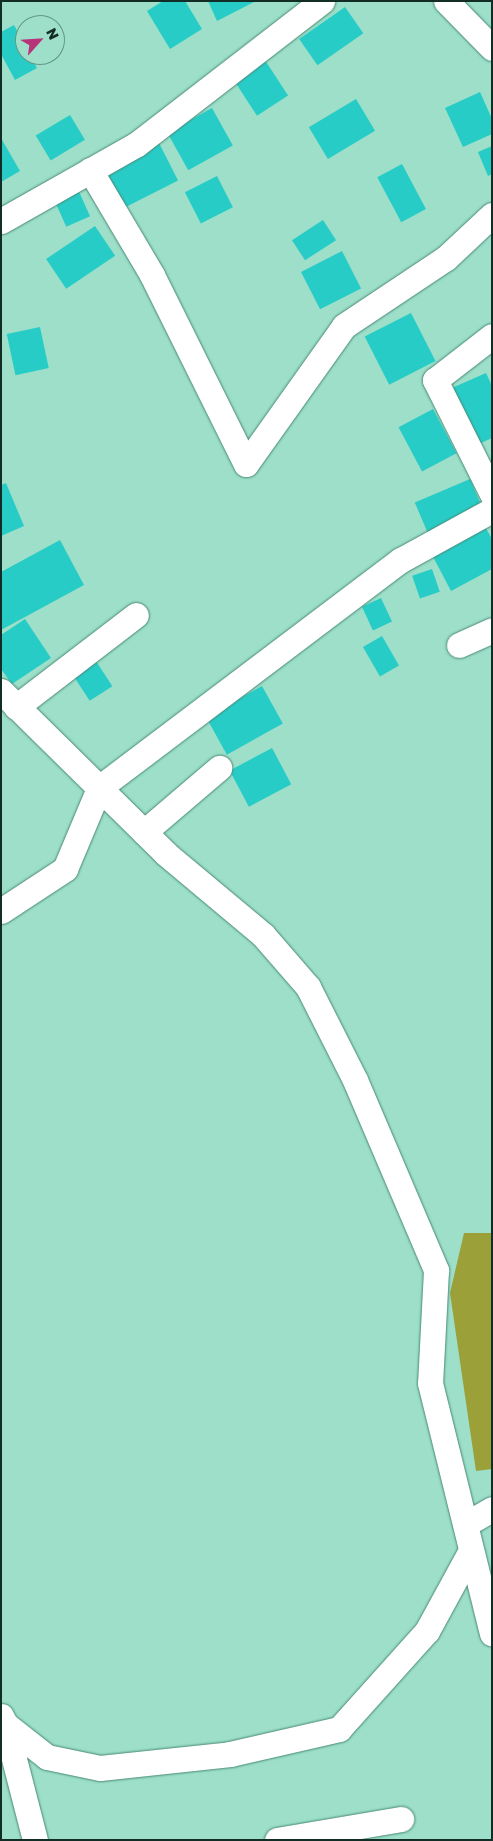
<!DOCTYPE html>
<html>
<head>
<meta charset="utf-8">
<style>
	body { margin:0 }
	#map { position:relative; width:493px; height:1841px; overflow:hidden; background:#9ddfc9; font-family:"Golos Text",sans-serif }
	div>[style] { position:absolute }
	.water>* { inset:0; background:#9ba039 }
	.building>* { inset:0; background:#28ccc7; transform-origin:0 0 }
	.roads { filter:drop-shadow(0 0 1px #498976) drop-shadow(0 0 1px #498976) }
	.minor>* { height:25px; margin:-12.5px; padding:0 12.5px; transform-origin:12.5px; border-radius:12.5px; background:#fff }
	span { translate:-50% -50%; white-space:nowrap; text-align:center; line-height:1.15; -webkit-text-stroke:5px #9ddfc9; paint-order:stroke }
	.frame { position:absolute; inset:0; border:2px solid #122d25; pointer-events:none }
	.north { position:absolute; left:15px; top:15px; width:50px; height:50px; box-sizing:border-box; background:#9ddfc9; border:1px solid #659887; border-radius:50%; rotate:64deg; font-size:14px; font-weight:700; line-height:20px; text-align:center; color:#122d25 }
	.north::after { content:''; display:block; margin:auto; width:18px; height:22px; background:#b7337a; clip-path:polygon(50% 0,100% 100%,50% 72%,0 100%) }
</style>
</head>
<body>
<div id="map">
	<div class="water">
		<div style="clip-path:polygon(464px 1233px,492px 1233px,492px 1469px,476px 1471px,450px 1293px)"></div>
	</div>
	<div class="building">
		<div style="clip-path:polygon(163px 1px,185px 1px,202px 29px,170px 49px,147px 11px)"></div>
		<div style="clip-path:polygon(208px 1px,256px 1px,217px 21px)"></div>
		<div style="left:345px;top:7px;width:32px;height:56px;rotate:55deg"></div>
		<div style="clip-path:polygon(14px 25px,25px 45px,25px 55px,30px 55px,37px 68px,15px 80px,1px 54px,1px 32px)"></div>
		<div style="left:263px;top:57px;width:46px;height:37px;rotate:57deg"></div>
		<div style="clip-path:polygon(480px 92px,492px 119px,492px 134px,463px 147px,445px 108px)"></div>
		<div style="left:356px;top:99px;width:37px;height:55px;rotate:59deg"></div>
		<div style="left:212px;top:108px;width:43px;height:51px;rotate:61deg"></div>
		<div style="left:70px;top:115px;width:29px;height:40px;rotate:59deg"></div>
		<div style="clip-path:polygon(1px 138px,20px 171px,1px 182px)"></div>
		<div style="left:159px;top:143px;width:42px;height:62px;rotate:63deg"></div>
		<div style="clip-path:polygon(492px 146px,492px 174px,488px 176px,478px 152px)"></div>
		<div style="left:402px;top:164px;width:51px;height:28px;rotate:62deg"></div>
		<div style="left:217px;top:176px;width:35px;height:36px;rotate:63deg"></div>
		<div style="left:77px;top:187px;width:32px;height:26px;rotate:66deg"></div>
		<div style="left:323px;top:220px;width:24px;height:37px;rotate:57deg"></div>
		<div style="left:95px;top:226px;width:36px;height:59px;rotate:56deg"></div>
		<div style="left:342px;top:251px;width:42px;height:46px;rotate:63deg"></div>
		<div style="left:411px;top:313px;width:54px;height:52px;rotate:63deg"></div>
		<div style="left:40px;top:327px;width:42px;height:34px;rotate:78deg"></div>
		<div style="clip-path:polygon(486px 373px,492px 386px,492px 438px,470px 448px,445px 391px)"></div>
		<div style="left:433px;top:409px;width:50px;height:39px;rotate:62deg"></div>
		<div style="left:470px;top:479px;width:36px;height:60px;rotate:67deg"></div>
		<div style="clip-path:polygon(6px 483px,24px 526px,1px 536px,1px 485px)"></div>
		<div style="clip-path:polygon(483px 523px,492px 539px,492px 569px,451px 591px,430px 551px)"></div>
		<div style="clip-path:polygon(60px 540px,84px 585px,1px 630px,1px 572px)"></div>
		<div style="left:432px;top:569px;width:24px;height:21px;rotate:71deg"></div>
		<div style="left:381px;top:598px;width:26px;height:21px;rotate:65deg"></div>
		<div style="clip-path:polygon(25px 619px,51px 658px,12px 684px,1px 669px,1px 635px)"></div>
		<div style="left:382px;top:636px;width:34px;height:22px;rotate:60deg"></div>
		<div style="left:96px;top:661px;width:30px;height:27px;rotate:57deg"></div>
		<div style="left:262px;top:686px;width:43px;height:64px;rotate:61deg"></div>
		<div style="left:272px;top:748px;width:41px;height:48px;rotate:62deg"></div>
	</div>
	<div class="roads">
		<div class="minor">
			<div style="left:446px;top:1px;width:66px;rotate:45.6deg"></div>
			<div style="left:90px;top:170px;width:122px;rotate:59.4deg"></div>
			<div style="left:152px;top:275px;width:211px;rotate:63.6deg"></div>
			<div style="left:246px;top:464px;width:169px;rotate:-54.6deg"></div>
			<div style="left:344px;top:326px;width:123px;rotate:-33.7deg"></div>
			<div style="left:446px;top:258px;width:63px;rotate:-43.1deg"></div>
			<div style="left:1px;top:221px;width:156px;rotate:-29.5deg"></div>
			<div style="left:137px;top:144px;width:234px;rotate:-37.7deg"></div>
			<div style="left:492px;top:336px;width:72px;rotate:142.3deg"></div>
			<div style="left:435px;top:380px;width:127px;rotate:63.4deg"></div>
			<div style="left:459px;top:645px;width:36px;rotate:-24deg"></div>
			<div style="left:1px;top:691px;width:231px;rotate:44.6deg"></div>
			<div style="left:165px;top:853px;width:128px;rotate:39.9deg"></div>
			<div style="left:263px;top:935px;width:69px;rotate:49.1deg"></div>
			<div style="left:308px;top:987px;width:104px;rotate:63.2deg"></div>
			<div style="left:355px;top:1080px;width:207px;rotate:66.9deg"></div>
			<div style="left:436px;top:1270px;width:113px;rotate:93deg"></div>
			<div style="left:430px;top:1383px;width:258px;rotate:76.1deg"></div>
			<div style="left:16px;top:707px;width:151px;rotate:-37.5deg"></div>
			<div style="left:144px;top:832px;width:99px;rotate:-40.5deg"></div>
			<div style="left:1px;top:911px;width:77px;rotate:-33.3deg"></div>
			<div style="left:65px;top:869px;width:88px;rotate:-67.2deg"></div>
			<div style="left:99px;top:788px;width:378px;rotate:-37.1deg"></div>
			<div style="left:401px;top:560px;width:104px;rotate:-28.8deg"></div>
			<div style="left:466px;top:1524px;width:30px;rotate:-30deg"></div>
			<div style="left:1px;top:1716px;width:9px;rotate:63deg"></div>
			<div style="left:5px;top:1724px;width:53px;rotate:38.2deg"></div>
			<div style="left:47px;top:1757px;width:54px;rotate:11.7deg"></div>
			<div style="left:100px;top:1768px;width:131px;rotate:-6.1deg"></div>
			<div style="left:230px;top:1754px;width:112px;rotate:-12.9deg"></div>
			<div style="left:339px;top:1729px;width:132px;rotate:-48.1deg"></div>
			<div style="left:427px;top:1631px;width:90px;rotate:-61.4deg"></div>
			<div style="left:5px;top:1724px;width:120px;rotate:75.5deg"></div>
			<div style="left:277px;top:1840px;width:126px;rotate:-9.6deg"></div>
		</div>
	</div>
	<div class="frame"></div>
	<div class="north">N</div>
</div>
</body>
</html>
